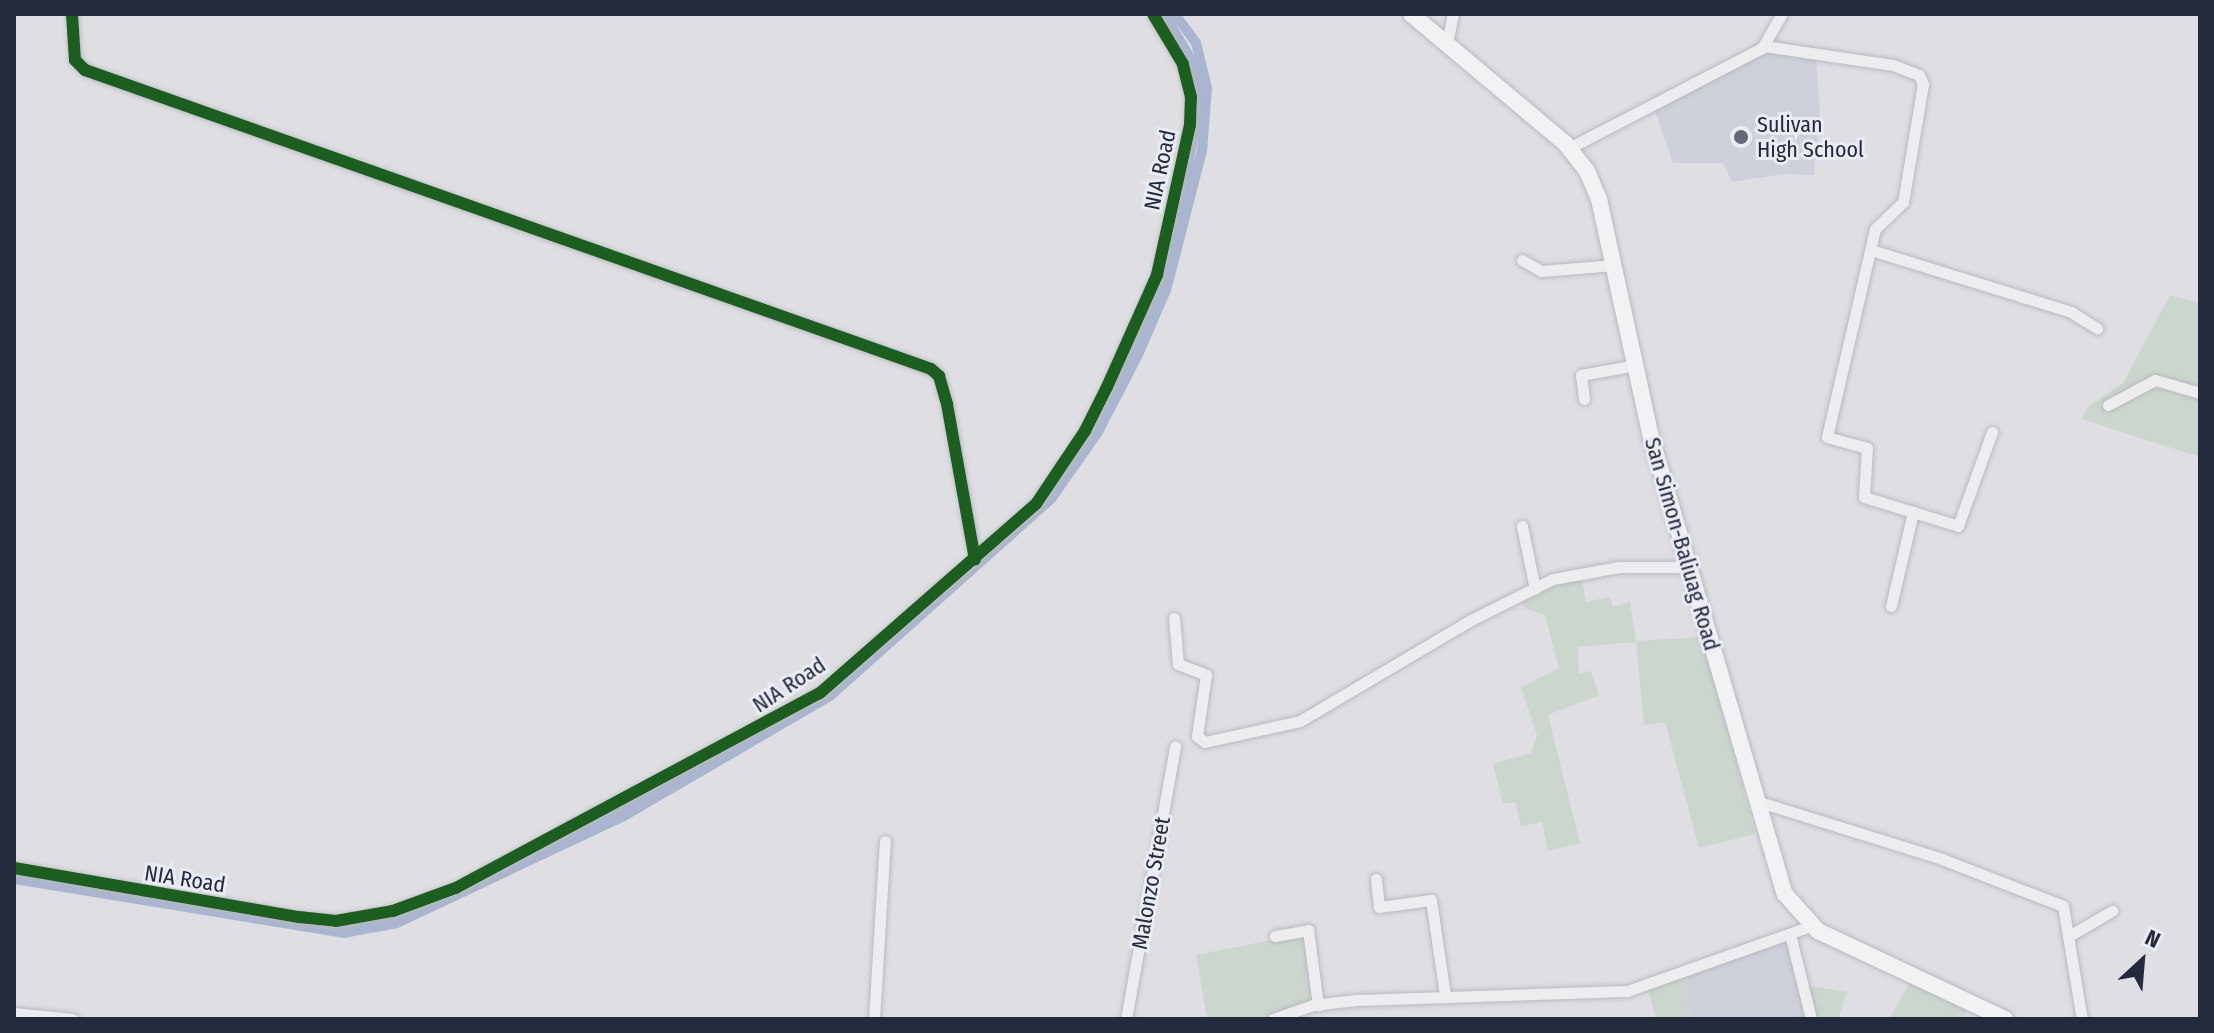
<!DOCTYPE html>
<html>
<head>
<meta charset="utf-8">
<style>
	body { margin:0 }
	#map { position:relative; width:2214px; height:1033px; overflow:hidden; background:#dedee3; font-family:"Fira Sans Condensed",sans-serif }
	div>[style] { position:absolute }
	.built>* { inset:0; background:#cfd1da }
	.green>* { inset:0; background:#ccd6ce }
	.water>* { inset:0; background:#aab5d0 }
	.canal>* { height:10px; margin:-5px; padding:0 5px; transform-origin:5px; border-radius:5px; background:#aab5d0 }
	.roads { filter:drop-shadow(0 0 2px #b9babf) drop-shadow(0 0 2px #b9babf) }
	.minor>* { height:11px; margin:-5.5px; padding:0 5.5px; transform-origin:5.5px; border-radius:5.5px; background:#ededf0 }
	.secondary>* { height:16px; margin:-8px; padding:0 8px; transform-origin:8px; border-radius:8px; background:#f2f2f4 }
	.cycleway>* { height:12px; margin:-6px; padding:0 6px; transform-origin:6px; border-radius:6px; background:#1b5e20 }
	.dots>* { width:22px; height:22px; translate:-50% -50%; box-sizing:border-box; border:4px solid #eaecf4; border-radius:50% }
	span { translate:-50% -50%; white-space:nowrap; text-align:center; line-height:1.15; -webkit-text-stroke:6px #eaecf4; paint-order:stroke }
	.poi-label { font-size:22px; color:#25293c }
	.left { translate:0 -50%; text-align:left }
	.street-label { font-size:22px; color:#25293c }
	.frame { position:absolute; inset:0; border:16px solid #25293c; pointer-events:none }
	.north { position:absolute; left:2102px; top:921px; width:80px; height:80px; -webkit-text-stroke:6px #eaecf4; paint-order:stroke; rotate:26deg; font-size:22px; font-weight:700; line-height:32px; text-align:center; color:#25293c }
	.north::after { content:''; display:block; margin:auto; width:28px; height:36px; background:#25293c; clip-path:polygon(50% 0,100% 100%,50% 72%,0 100%) }
</style>
</head>
<body>
<div id="map">
	<div class="built">
		<div style="clip-path:polygon(1765px 48px,1816px 54px,1820px 112px,1814px 175px,1783px 174px,1732px 182px,1723px 163px,1673px 163px,1654px 108px)"></div>
		<div style="clip-path:polygon(1789px 940px,1808px 1019px,1690px 1019px,1684px 975px)"></div>
	</div>
	<div class="green">
		<div style="clip-path:polygon(2170px 295px,2200px 303px,2200px 388px,2156px 377px,2141px 380px,2105px 403px,2155px 384px,2200px 397px,2200px 457px,2081px 419px,2089px 406px,2123px 383px)"></div>
		<div style="clip-path:polygon(1581px 575px,1586px 602px,1610px 597px,1613px 607px,1630px 602px,1636px 641px,1703px 637px,1755px 834px,1699px 848px,1665px 722px,1644px 725px,1636px 642px,1578px 647px,1579px 674px,1591px 671px,1599px 695px,1548px 715px,1580px 843px,1548px 851px,1542px 822px,1521px 826px,1515px 802px,1503px 804px,1493px 764px,1531px 753px,1537px 735px,1521px 687px,1559px 668px,1545px 615px,1524px 608px,1522px 599px,1555px 581px)"></div>
		<div style="clip-path:polygon(1307px 933px,1312px 1001px,1267px 1019px,1207px 1019px,1196px 955px)"></div>
		<div style="clip-path:polygon(1684px 975px,1690px 1019px,1656px 1019px,1648px 988px)"></div>
		<div style="clip-path:polygon(1910px 982px,1968px 1009px,1963px 1019px,1889px 1019px)"></div>
		<div style="clip-path:polygon(1805px 985px,1847px 992px,1838px 1019px,1814px 1019px)"></div>
	</div>
	<div class="water">
		<div style="clip-path:polygon(1158px 14px,1170px 14px,1193px 53px,1203px 86px,1203px 111px,1171px 291px,1142px 358px,1102px 435px,1055px 502px,833px 700px,627px 820px,398px 928px,344px 938px,14px 884px,14px 872px,336px 928px,398px 914px,474px 883px,802px 709px,1039px 505px,1154px 292px,1195px 96px)"></div>
	</div>
	<div class="canal">
		<div style="left:1168px;top:283px;width:136px;rotate:-75.6deg"></div>
		<div style="left:1202px;top:151px;width:63px;rotate:-85.5deg"></div>
		<div style="left:1207px;top:88px;width:46px;rotate:-103.7deg"></div>
		<div style="left:1196px;top:43px;width:36px;rotate:-126deg"></div>
	</div>
	<div class="roads">
		<div class="minor">
			<div style="left:72px;top:14px;width:46px;rotate:86.3deg"></div>
			<div style="left:75px;top:60px;width:14px;rotate:45deg"></div>
			<div style="left:85px;top:70px;width:897px;rotate:19.46deg"></div>
			<div style="left:931px;top:369px;width:11px;rotate:41deg"></div>
			<div style="left:939px;top:376px;width:29px;rotate:74deg"></div>
			<div style="left:947px;top:404px;width:158px;rotate:79.8deg"></div>
			<div style="left:1447px;top:44px;width:31px;rotate:-79deg"></div>
			<div style="left:1764px;top:46px;width:130px;rotate:8.4deg"></div>
			<div style="left:1893px;top:65px;width:28px;rotate:21deg"></div>
			<div style="left:1919px;top:75px;width:10px;rotate:66deg"></div>
			<div style="left:1923px;top:84px;width:120px;rotate:99.6deg"></div>
			<div style="left:1903px;top:202px;width:39px;rotate:136deg"></div>
			<div style="left:1875px;top:229px;width:213px;rotate:103deg"></div>
			<div style="left:1827px;top:437px;width:41px;rotate:15.4deg"></div>
			<div style="left:1867px;top:448px;width:49px;rotate:93.5deg"></div>
			<div style="left:1864px;top:497px;width:98px;rotate:17.1deg"></div>
			<div style="left:1958px;top:526px;width:100px;rotate:-70.1deg"></div>
			<div style="left:1569px;top:148px;width:217px;rotate:-27.4deg"></div>
			<div style="left:1762px;top:48px;width:39px;rotate:-60deg"></div>
			<div style="left:1871px;top:250px;width:209px;rotate:17.2deg"></div>
			<div style="left:2071px;top:312px;width:31px;rotate:32deg"></div>
			<div style="left:1522px;top:260px;width:22px;rotate:30deg"></div>
			<div style="left:1541px;top:271px;width:74px;rotate:-4.6deg"></div>
			<div style="left:1584px;top:399px;width:24px;rotate:-97deg"></div>
			<div style="left:1581px;top:375px;width:56px;rotate:-10.3deg"></div>
			<div style="left:2108px;top:405px;width:53px;rotate:-28deg"></div>
			<div style="left:2155px;top:380px;width:47px;rotate:16.1deg"></div>
			<div style="left:1522px;top:526px;width:64px;rotate:78.3deg"></div>
			<div style="left:1891px;top:606px;width:97px;rotate:-76.8deg"></div>
			<div style="left:1174px;top:618px;width:46px;rotate:85deg"></div>
			<div style="left:1178px;top:664px;width:30px;rotate:21deg"></div>
			<div style="left:1206px;top:675px;width:62px;rotate:98.4deg"></div>
			<div style="left:1197px;top:736px;width:10px;rotate:37deg"></div>
			<div style="left:1205px;top:742px;width:97px;rotate:-12.5deg"></div>
			<div style="left:1300px;top:721px;width:196px;rotate:-30.6deg"></div>
			<div style="left:1469px;top:621px;width:94px;rotate:-26.6deg"></div>
			<div style="left:1553px;top:579px;width:67px;rotate:-10.3deg"></div>
			<div style="left:1619px;top:567px;width:70px"></div>
			<div style="left:1756px;top:801px;width:195px;rotate:17.3deg"></div>
			<div style="left:1942px;top:859px;width:130px;rotate:21.2deg"></div>
			<div style="left:2063px;top:906px;width:115px;rotate:80.5deg"></div>
			<div style="left:14px;top:868px;width:289px;rotate:9.8deg"></div>
			<div style="left:299px;top:917px;width:37px;rotate:6deg"></div>
			<div style="left:336px;top:921px;width:58px;rotate:-10deg"></div>
			<div style="left:393px;top:911px;width:67px;rotate:-20.1deg"></div>
			<div style="left:456px;top:888px;width:413px;rotate:-28.2deg"></div>
			<div style="left:820px;top:693px;width:287px;rotate:-41.2deg"></div>
			<div style="left:1036px;top:504px;width:88px;rotate:-56.1deg"></div>
			<div style="left:1085px;top:431px;width:49px;rotate:-63.4deg"></div>
			<div style="left:1107px;top:387px;width:123px;rotate:-65.9deg"></div>
			<div style="left:1157px;top:275px;width:154px;rotate:-77.6deg"></div>
			<div style="left:1190px;top:125px;width:28px;rotate:-88deg"></div>
			<div style="left:1191px;top:97px;width:34px;rotate:-104deg"></div>
			<div style="left:1183px;top:64px;width:58px;rotate:-121deg"></div>
			<div style="left:1376px;top:879px;width:28px;rotate:84deg"></div>
			<div style="left:1379px;top:907px;width:52px;rotate:-7.7deg"></div>
			<div style="left:1431px;top:900px;width:96px;rotate:81.6deg"></div>
			<div style="left:1790px;top:934px;width:88px;rotate:76.1deg"></div>
			<div style="left:1275px;top:936px;width:34px;rotate:-10deg"></div>
			<div style="left:1308px;top:930px;width:76px;rotate:82.4deg"></div>
			<div style="left:2069px;top:936px;width:50px;rotate:-30.2deg"></div>
			<div style="left:14px;top:1013px;width:59px;rotate:5.8deg"></div>
			<div style="left:874px;top:1019px;width:178px;rotate:-86.5deg"></div>
			<div style="left:1126px;top:1019px;width:277px;rotate:-79.8deg"></div>
			<div style="left:1273px;top:1019px;width:42px;rotate:-19.3deg"></div>
			<div style="left:1313px;top:1005px;width:43px;rotate:-6.6deg"></div>
			<div style="left:1356px;top:1000px;width:271px;rotate:-1.9deg"></div>
			<div style="left:1627px;top:991px;width:195px;rotate:-19.5deg"></div>
		</div>
		<div class="secondary">
			<div style="left:1411px;top:14px;width:201px;rotate:40deg"></div>
			<div style="left:1565px;top:143px;width:36px;rotate:52deg"></div>
			<div style="left:1587px;top:171px;width:30px;rotate:67deg"></div>
			<div style="left:1599px;top:199px;width:244px;rotate:77.7deg"></div>
			<div style="left:1651px;top:437px;width:476px;rotate:73.7deg"></div>
			<div style="left:1785px;top:894px;width:50px;rotate:48.3deg"></div>
			<div style="left:1818px;top:931px;width:207px;rotate:25.2deg"></div>
		</div>
	</div>
	<div class="cycleway">
		<div style="left:72px;top:14px;width:46px;rotate:86.3deg"></div>
		<div style="left:75px;top:60px;width:14px;rotate:45deg"></div>
		<div style="left:85px;top:70px;width:897px;rotate:19.46deg"></div>
		<div style="left:931px;top:369px;width:11px;rotate:41deg"></div>
		<div style="left:939px;top:376px;width:29px;rotate:74deg"></div>
		<div style="left:947px;top:404px;width:158px;rotate:79.8deg"></div>
		<div style="left:14px;top:868px;width:289px;rotate:9.8deg"></div>
		<div style="left:299px;top:917px;width:37px;rotate:6deg"></div>
		<div style="left:336px;top:921px;width:58px;rotate:-10deg"></div>
		<div style="left:393px;top:911px;width:67px;rotate:-20.1deg"></div>
		<div style="left:456px;top:888px;width:413px;rotate:-28.2deg"></div>
		<div style="left:820px;top:693px;width:287px;rotate:-41.2deg"></div>
		<div style="left:1036px;top:504px;width:88px;rotate:-56.1deg"></div>
		<div style="left:1085px;top:431px;width:49px;rotate:-63.4deg"></div>
		<div style="left:1107px;top:387px;width:123px;rotate:-65.9deg"></div>
		<div style="left:1157px;top:275px;width:154px;rotate:-77.6deg"></div>
		<div style="left:1190px;top:125px;width:28px;rotate:-88deg"></div>
		<div style="left:1191px;top:97px;width:34px;rotate:-104deg"></div>
		<div style="left:1183px;top:64px;width:58px;rotate:-121deg"></div>
	</div>
	<div class="dots">
		<div style="left:1741px;top:137px;background:#666876"></div>
	</div>
	<div class="poi-label">
		<span class="left" style="left:1757px;top:137px">Sulivan<br>High School</span>
	</div>
	<div class="street-label">
		<span style="left:1160px;top:170px;rotate:-78deg">NIA Road</span>
		<span style="left:1682px;top:544px;rotate:74deg">San Simon-Baliuag Road</span>
		<span style="left:789px;top:685px;rotate:-33deg">NIA Road</span>
		<span style="left:185px;top:879px;rotate:9deg">NIA Road</span>
		<span style="left:1151px;top:883px;rotate:-80deg">Malonzo Street</span>
	</div>
	<div class="frame"></div>
	<div class="north">N</div>
</div>
</body>
</html>
